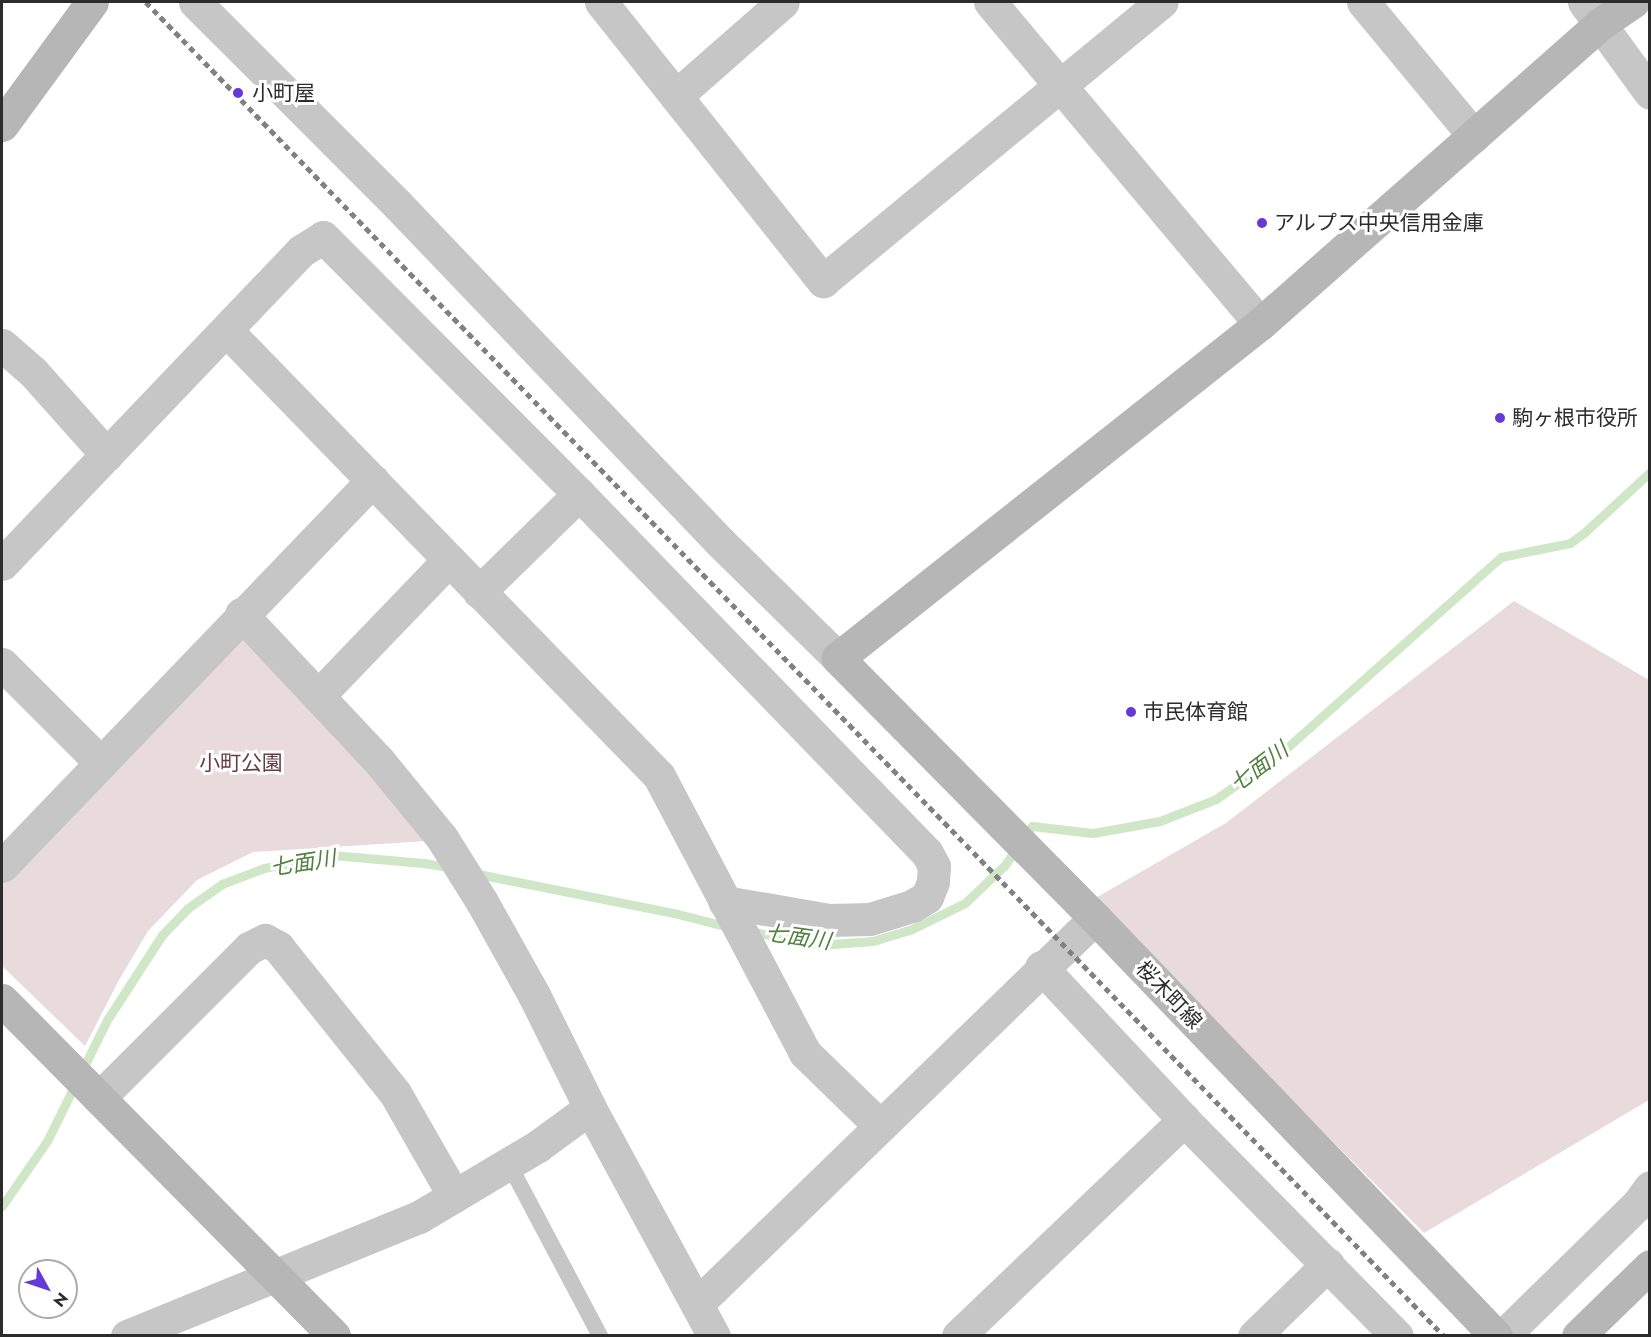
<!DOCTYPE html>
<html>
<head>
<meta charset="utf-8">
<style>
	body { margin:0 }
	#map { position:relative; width:1651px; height:1337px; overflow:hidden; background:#fff; font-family:Jost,"Noto Sans JP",sans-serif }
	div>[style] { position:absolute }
	.green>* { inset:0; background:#e9dadc }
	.stream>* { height:9px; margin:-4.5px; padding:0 4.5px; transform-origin:4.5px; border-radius:4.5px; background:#cfe7c7 }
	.lane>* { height:16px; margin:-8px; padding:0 8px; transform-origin:8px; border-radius:8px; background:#c6c6c6 }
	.street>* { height:33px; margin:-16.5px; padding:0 16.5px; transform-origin:16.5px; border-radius:16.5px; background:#c6c6c6 }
	.secondary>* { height:33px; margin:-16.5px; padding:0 16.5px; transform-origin:16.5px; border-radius:16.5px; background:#b6b6b6 }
	.rail>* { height:4.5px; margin-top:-2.25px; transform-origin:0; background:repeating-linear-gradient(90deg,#818181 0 6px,transparent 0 10.5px) }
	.dots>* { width:16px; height:16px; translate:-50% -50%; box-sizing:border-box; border:3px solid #fff; border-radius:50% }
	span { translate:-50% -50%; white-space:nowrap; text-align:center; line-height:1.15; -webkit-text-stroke:6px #fff; paint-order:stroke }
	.poi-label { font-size:21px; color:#2c2c2c }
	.left { translate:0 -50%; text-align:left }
	.park-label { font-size:21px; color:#633d41 }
	.street-label { font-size:21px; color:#2c2c2c }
	.water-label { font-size:22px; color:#50813e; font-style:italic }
	.frame { position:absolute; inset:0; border:3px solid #2c2c2c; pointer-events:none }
	.north { position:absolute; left:18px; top:1259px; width:60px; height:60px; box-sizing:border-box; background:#fff; border:2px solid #ababab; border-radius:50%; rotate:130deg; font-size:16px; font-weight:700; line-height:24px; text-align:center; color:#2c2c2c }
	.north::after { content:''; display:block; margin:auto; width:21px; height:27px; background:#6539d7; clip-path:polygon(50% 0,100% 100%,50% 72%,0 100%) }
</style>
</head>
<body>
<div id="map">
	<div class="green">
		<div style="clip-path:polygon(1514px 601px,1649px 680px,1649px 1100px,1424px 1233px,1092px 900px,1226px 823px)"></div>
		<div style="clip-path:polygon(232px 640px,250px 640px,371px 771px,427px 841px,253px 852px,197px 880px,148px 931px,119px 980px,85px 1046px,2px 966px,2px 884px)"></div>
	</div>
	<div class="stream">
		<div style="left:1024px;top:837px;width:14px;rotate:-54deg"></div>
		<div style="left:1032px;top:826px;width:61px;rotate:6.5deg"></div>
		<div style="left:1093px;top:833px;width:68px;rotate:-10.2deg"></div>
		<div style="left:1160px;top:821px;width:60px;rotate:-21.4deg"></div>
		<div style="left:1216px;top:799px;width:80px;rotate:-35.3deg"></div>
		<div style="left:1281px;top:753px;width:295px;rotate:-41.7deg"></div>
		<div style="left:1501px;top:557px;width:70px;rotate:-11.5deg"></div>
		<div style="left:1570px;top:543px;width:19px;rotate:-36deg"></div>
		<div style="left:1585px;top:532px;width:88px;rotate:-42.7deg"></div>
		<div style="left:473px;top:873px;width:205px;rotate:11.3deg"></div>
		<div style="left:674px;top:913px;width:57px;rotate:14.3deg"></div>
		<div style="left:749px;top:931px;width:71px;rotate:11.3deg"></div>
		<div style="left:819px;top:945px;width:54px;rotate:-4.2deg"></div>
		<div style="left:873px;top:941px;width:39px;rotate:-17deg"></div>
		<div style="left:910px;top:930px;width:61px;rotate:-26.1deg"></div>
		<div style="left:965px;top:903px;width:54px;rotate:-43.5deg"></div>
		<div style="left:1004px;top:866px;width:22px;rotate:-54deg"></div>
		<div style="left:2px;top:1206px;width:79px;rotate:-55.3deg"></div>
		<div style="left:47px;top:1141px;width:135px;rotate:-63.6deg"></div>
		<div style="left:107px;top:1020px;width:101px;rotate:-57.1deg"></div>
		<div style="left:162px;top:935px;width:37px;rotate:-46deg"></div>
		<div style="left:188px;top:908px;width:42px;rotate:-35.2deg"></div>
		<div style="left:222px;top:884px;width:45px;rotate:-20.9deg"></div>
		<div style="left:264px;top:868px;width:69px;rotate:-10.8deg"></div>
		<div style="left:332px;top:855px;width:92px;rotate:5deg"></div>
		<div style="left:424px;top:863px;width:27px;rotate:10deg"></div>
	</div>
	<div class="lane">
		<div style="left:509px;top:1164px;width:195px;rotate:62.1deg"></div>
	</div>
	<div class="street">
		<div style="left:195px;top:2px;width:286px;rotate:45deg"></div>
		<div style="left:397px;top:204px;width:468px;rotate:46.3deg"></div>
		<div style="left:720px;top:542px;width:165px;rotate:44.5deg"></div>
		<div style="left:601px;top:2px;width:357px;rotate:51.5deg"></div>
		<div style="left:823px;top:281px;width:439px;rotate:-39.5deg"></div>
		<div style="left:990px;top:2px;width:420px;rotate:50deg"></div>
		<div style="left:1363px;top:2px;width:174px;rotate:50.4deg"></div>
		<div style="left:1584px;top:2px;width:112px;rotate:54deg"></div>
		<div style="left:676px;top:96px;width:142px;rotate:-41.3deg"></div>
		<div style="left:227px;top:331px;width:620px;rotate:45.85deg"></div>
		<div style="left:659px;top:776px;width:313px;rotate:62.2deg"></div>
		<div style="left:805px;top:1053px;width:105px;rotate:44.2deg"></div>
		<div style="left:2px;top:345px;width:41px;rotate:41.1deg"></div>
		<div style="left:33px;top:372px;width:111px;rotate:48.3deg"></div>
		<div style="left:2px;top:564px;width:433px;rotate:-46.3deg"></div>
		<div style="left:301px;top:251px;width:26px;rotate:-32deg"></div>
		<div style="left:323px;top:237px;width:363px;rotate:45.1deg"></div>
		<div style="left:579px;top:494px;width:500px;rotate:45.9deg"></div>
		<div style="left:927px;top:853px;width:15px;rotate:62deg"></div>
		<div style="left:934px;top:866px;width:16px;rotate:94deg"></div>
		<div style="left:933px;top:882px;width:16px;rotate:112deg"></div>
		<div style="left:927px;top:897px;width:17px;rotate:149deg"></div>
		<div style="left:912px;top:906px;width:44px;rotate:162.8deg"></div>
		<div style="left:870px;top:919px;width:41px;rotate:178.6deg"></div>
		<div style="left:829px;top:920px;width:106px;rotate:-170.2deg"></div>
		<div style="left:479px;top:592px;width:140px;rotate:-44.4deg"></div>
		<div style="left:241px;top:614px;width:202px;rotate:46.8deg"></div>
		<div style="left:379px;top:761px;width:99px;rotate:50.7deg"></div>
		<div style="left:442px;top:838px;width:75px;rotate:58deg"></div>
		<div style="left:482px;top:902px;width:107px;rotate:60.8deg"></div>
		<div style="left:534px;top:995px;width:126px;rotate:63.6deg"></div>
		<div style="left:590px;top:1108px;width:260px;rotate:61.5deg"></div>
		<div style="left:2px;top:664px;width:140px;rotate:45deg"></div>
		<div style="left:318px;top:696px;width:189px;rotate:-46.1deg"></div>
		<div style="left:2px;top:866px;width:535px;rotate:-46.14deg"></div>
		<div style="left:1041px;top:967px;width:209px;rotate:46.9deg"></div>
		<div style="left:1184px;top:1120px;width:303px;rotate:45.4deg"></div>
		<div style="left:99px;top:1098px;width:212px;rotate:-45deg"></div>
		<div style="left:249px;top:948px;width:18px;rotate:-27deg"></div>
		<div style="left:265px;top:940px;width:15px;rotate:28deg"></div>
		<div style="left:278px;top:947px;width:187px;rotate:51.3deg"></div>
		<div style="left:395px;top:1093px;width:119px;rotate:60.2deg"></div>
		<div style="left:697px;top:1304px;width:554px;rotate:-44.12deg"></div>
		<div style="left:127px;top:1336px;width:315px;rotate:-22.2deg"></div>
		<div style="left:419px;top:1217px;width:139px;rotate:-30.8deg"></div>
		<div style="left:538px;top:1146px;width:64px;rotate:-36.2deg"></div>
		<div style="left:958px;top:1336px;width:313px;rotate:-43.7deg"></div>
		<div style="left:1254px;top:1336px;width:103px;rotate:-44.2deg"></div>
		<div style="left:1503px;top:1336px;width:187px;rotate:-44.4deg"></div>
		<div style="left:1637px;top:1205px;width:22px;rotate:-54deg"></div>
	</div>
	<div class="secondary">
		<div style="left:2px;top:125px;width:152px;rotate:-53.8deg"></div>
		<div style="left:2px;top:1000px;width:472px;rotate:45.3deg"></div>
		<div style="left:1496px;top:1336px;width:579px;rotate:-133.81deg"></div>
		<div style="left:1095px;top:918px;width:366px;rotate:-134.7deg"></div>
		<div style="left:838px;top:658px;width:538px;rotate:-38.36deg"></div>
		<div style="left:1260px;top:324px;width:453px;rotate:-41.4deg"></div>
		<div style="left:1600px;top:24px;width:40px;rotate:-34deg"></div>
		<div style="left:1578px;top:1336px;width:100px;rotate:-44.2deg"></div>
	</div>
	<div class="rail">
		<div style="left:146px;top:2px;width:1861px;rotate:45.78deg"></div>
	</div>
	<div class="dots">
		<div style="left:238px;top:93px;background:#6539d7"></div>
		<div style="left:1262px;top:223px;background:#6539d7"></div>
		<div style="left:1500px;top:418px;background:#6539d7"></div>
		<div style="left:1131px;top:712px;background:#6539d7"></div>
	</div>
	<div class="poi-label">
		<span class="left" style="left:252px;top:93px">小町屋</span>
		<span class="left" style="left:1274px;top:223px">アルプス中央信用金庫</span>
		<span class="left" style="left:1512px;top:418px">駒ヶ根市役所</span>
		<span class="left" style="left:1143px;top:712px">市民体育館</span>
	</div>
	<div class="park-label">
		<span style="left:241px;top:763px">小町公園</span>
	</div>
	<div class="street-label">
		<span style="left:1169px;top:995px;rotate:46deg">桜木町線</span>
	</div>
	<div class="water-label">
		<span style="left:1259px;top:767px;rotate:-37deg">七面川</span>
		<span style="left:303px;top:863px;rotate:-9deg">七面川</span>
		<span style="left:798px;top:937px;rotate:8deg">七面川</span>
	</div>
	<div class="frame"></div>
	<div class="north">N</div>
</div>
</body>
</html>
